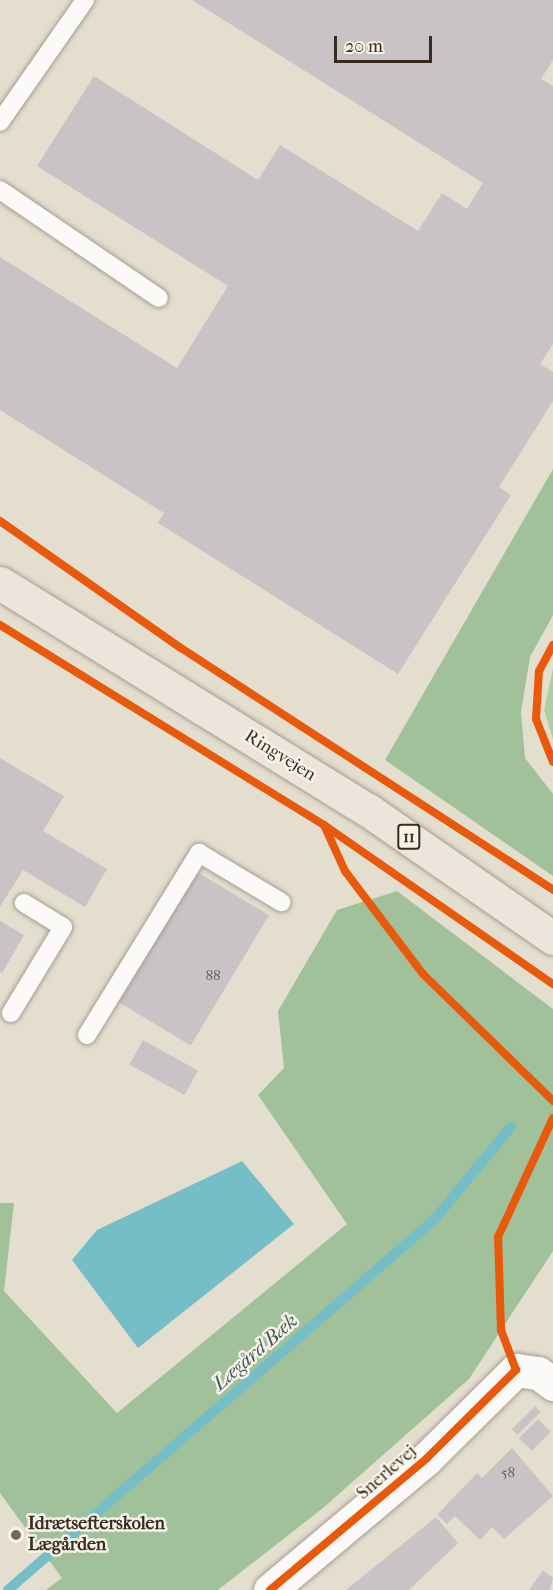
<!DOCTYPE html>
<html>
<head>
<meta charset="utf-8">
<style>
	body { margin:0 }
	#map { position:relative; width:553px; height:1590px; overflow:hidden; background:#e4dece; font-family:"IM FELL French Canon",serif }
	div>[style] { position:absolute }
	.green>* { inset:0; background:#add0a3 }
	.forest>* { inset:0; background:#a0c199 }
	.water>* { inset:0; background:#75bec8 }
	.stream>* { height:10px; margin:-5px; padding:0 5px; transform-origin:5px; border-radius:5px; background:#75bec8 }
	.building>* { inset:0; background:#c9c3c6; transform-origin:0 0 }
	.roads { filter:drop-shadow(0 0 2px #a49e93) drop-shadow(0 0 2px #a49e93) }
	.lane>* { height:18px; margin:-9px; padding:0 9px; transform-origin:9px; border-radius:9px; background:#fbfaf8 }
	.street>* { height:33px; margin:-16.5px; padding:0 16.5px; transform-origin:16.5px; border-radius:16.5px; background:#fbfaf8 }
	.primary>* { height:33px; margin:-16.5px; padding:0 16.5px; transform-origin:16.5px; border-radius:16.5px; background:#ede5dc }
	.cycleway>* { height:8px; margin:-4px; padding:0 4px; transform-origin:4px; border-radius:4px; background:#e8590c }
	.dots>* { width:16px; height:16px; translate:-50% -50%; box-sizing:border-box; border:3px solid #f7f3e8; border-radius:50% }
	span { translate:-50% -50%; white-space:nowrap; text-align:center; line-height:1.15; -webkit-text-stroke:5px #f7f3e8; paint-order:stroke }
	.number-label { font-size:15px; color:#5e5048 }
	.number-label span { -webkit-text-stroke-width:0 }
	.shield-label span { padding:2px 4px; background:#f7f3e8; border:2px solid; border-radius:4px; -webkit-text-stroke-width:0 }
	.shield-label { font-size:16px; color:#3b2a1e; font-weight:700 }
	.street-label { font-size:18px; color:#3b2a1e }
	.poi-label { font-size:18px; color:#3b2a1e; font-weight:700 }
	.left { translate:0 -50%; text-align:left }
	.water-label { font-size:20px; color:#3f5958; font-style:italic }
	.scale { position:absolute; left:334px; top:36px; width:98px; height:27px; box-sizing:border-box; border:3px solid #3b2a1e; border-top:0; padding-left:8px; font-size:18px; line-height:21px; white-space:nowrap; color:#3b2a1e; -webkit-text-stroke:4px #f7f3e8; paint-order:stroke }
</style>
</head>
<body>
<div id="map">
	<div class="green">
		<div style="clip-path:polygon(553px 668px,553px 739px,544px 710px)"></div>
	</div>
	<div class="forest">
		<div style="clip-path:polygon(553px 469px,553px 615px,530px 657px,521px 712px,525px 758px,553px 794px,553px 876px,385px 760px)"></div>
		<div style="clip-path:polygon(397px 891px,553px 1009px,553px 1251px,469px 1379px,323px 1508px,218px 1590px,46px 1590px,62px 1578px,0 1493px,0 1203px,14px 1203px,4px 1291px,117px 1413px,347px 1224px,258px 1095px,284px 1068px,278px 1011px,337px 910px)"></div>
	</div>
	<div class="water">
		<div style="clip-path:polygon(242px 1161px,294px 1224px,138px 1348px,72px 1260px,97px 1230px)"></div>
	</div>
	<div class="stream">
		<div style="left:8px;top:1590px;width:564px;rotate:-40.98deg"></div>
		<div style="left:434px;top:1220px;width:121px;rotate:-50.4deg"></div>
	</div>
	<div class="building">
		<div style="clip-path:polygon(192px 0,553px 0,553px 60px,541px 79px,553px 86px,553px 344px,540px 364px,553px 372px,553px 401px,499px 487px,511px 495px,398px 674px,158px 523px,164px 513px,0 410px,0 257px,177px 368px,228px 286px,37px 166px,94px 76px,258px 180px,280px 145px,418px 231px,442px 193px,467px 209px,483px 183px)"></div>
		<div style="clip-path:polygon(0 758px,64px 796px,43px 831px,107px 869px,85px 907px,23px 870px,0 907px)"></div>
		<div style="left:197px;top:872px;width:84px;height:152px;rotate:31deg"></div>
		<div style="clip-path:polygon(0 921px,24px 935px,2px 973px,0 972px)"></div>
		<div style="left:143px;top:1040px;width:63px;height:28px;rotate:29deg"></div>
		<div style="left:535px;top:1406px;width:8px;height:33px;rotate:45deg"></div>
		<div style="left:538px;top:1419px;width:18px;height:27px;rotate:45deg"></div>
		<div style="clip-path:polygon(512px 1448px,553px 1496px,504px 1539px,492px 1527px,480px 1540px,455px 1516px,447px 1524px,437px 1515px,477px 1473px,482px 1478px)"></div>
		<div style="clip-path:polygon(436px 1517px,458px 1543px,409px 1590px,346px 1590px)"></div>
		<div style="clip-path:polygon(543px 1570px,553px 1578px,550px 1590px,529px 1590px)"></div>
	</div>
	<div class="roads">
		<div class="lane">
			<div style="left:0;top:122px;width:149px;rotate:-55.1deg"></div>
			<div style="left:0;top:190px;width:192px;rotate:34.2deg"></div>
			<div style="left:11px;top:1013px;width:100px;rotate:-58.8deg"></div>
			<div style="left:63px;top:927px;width:46px;rotate:-148.4deg"></div>
			<div style="left:87px;top:1035px;width:214px;rotate:-58.4deg"></div>
			<div style="left:199px;top:853px;width:96px;rotate:30.9deg"></div>
		</div>
		<div class="street">
			<div style="left:270px;top:1590px;width:204px;rotate:-40deg"></div>
			<div style="left:426px;top:1459px;width:127px;rotate:-44.7deg"></div>
			<div style="left:516px;top:1370px;width:22px;rotate:8deg"></div>
			<div style="left:538px;top:1373px;width:19px;rotate:36deg"></div>
		</div>
		<div class="primary">
			<div style="left:0;top:583px;width:432px;rotate:31.7deg"></div>
			<div style="left:368px;top:810px;width:225px;rotate:34.7deg"></div>
		</div>
	</div>
	<div class="cycleway">
		<div style="left:0;top:521px;width:221px;rotate:35.1deg"></div>
		<div style="left:181px;top:648px;width:444px;rotate:33deg"></div>
		<div style="left:0;top:625px;width:381px;rotate:31.7deg"></div>
		<div style="left:324px;top:825px;width:279px;rotate:34.8deg"></div>
		<div style="left:553px;top:645px;width:30px;rotate:118deg"></div>
		<div style="left:539px;top:671px;width:48px;rotate:93.6deg"></div>
		<div style="left:536px;top:719px;width:46px;rotate:68.4deg"></div>
		<div style="left:324px;top:825px;width:51px;rotate:65.5deg"></div>
		<div style="left:345px;top:871px;width:129px;rotate:52.9deg"></div>
		<div style="left:423px;top:974px;width:182px;rotate:44.3deg"></div>
		<div style="left:270px;top:1590px;width:204px;rotate:-40deg"></div>
		<div style="left:426px;top:1459px;width:127px;rotate:-44.7deg"></div>
		<div style="left:516px;top:1370px;width:43px;rotate:-110.6deg"></div>
		<div style="left:501px;top:1330px;width:93px;rotate:-91.8deg"></div>
		<div style="left:498px;top:1237px;width:131px;rotate:-65.2deg"></div>
	</div>
	<div class="dots">
		<div style="left:16px;top:1535px;background:#76695c"></div>
	</div>
	<div class="number-label">
		<span style="left:213px;top:976px">88</span>
		<span style="left:508px;top:1473px">58</span>
	</div>
	<div class="shield-label">
		<span style="left:409px;top:837px">11</span>
	</div>
	<div class="street-label">
		<span style="left:280px;top:756px;rotate:32deg">Ringvejen</span>
		<span style="left:387px;top:1473px;rotate:-41deg">Snerlevej</span>
	</div>
	<div class="poi-label">
		<span class="left" style="left:28px;top:1535px">Idrætsefterskolen<br>Lægården</span>
	</div>
	<div class="water-label">
		<span style="left:255px;top:1352px;rotate:-41deg">Lægård Bæk</span>
	</div>
	<div class="scale">20 m</div>
</div>
</body>
</html>
